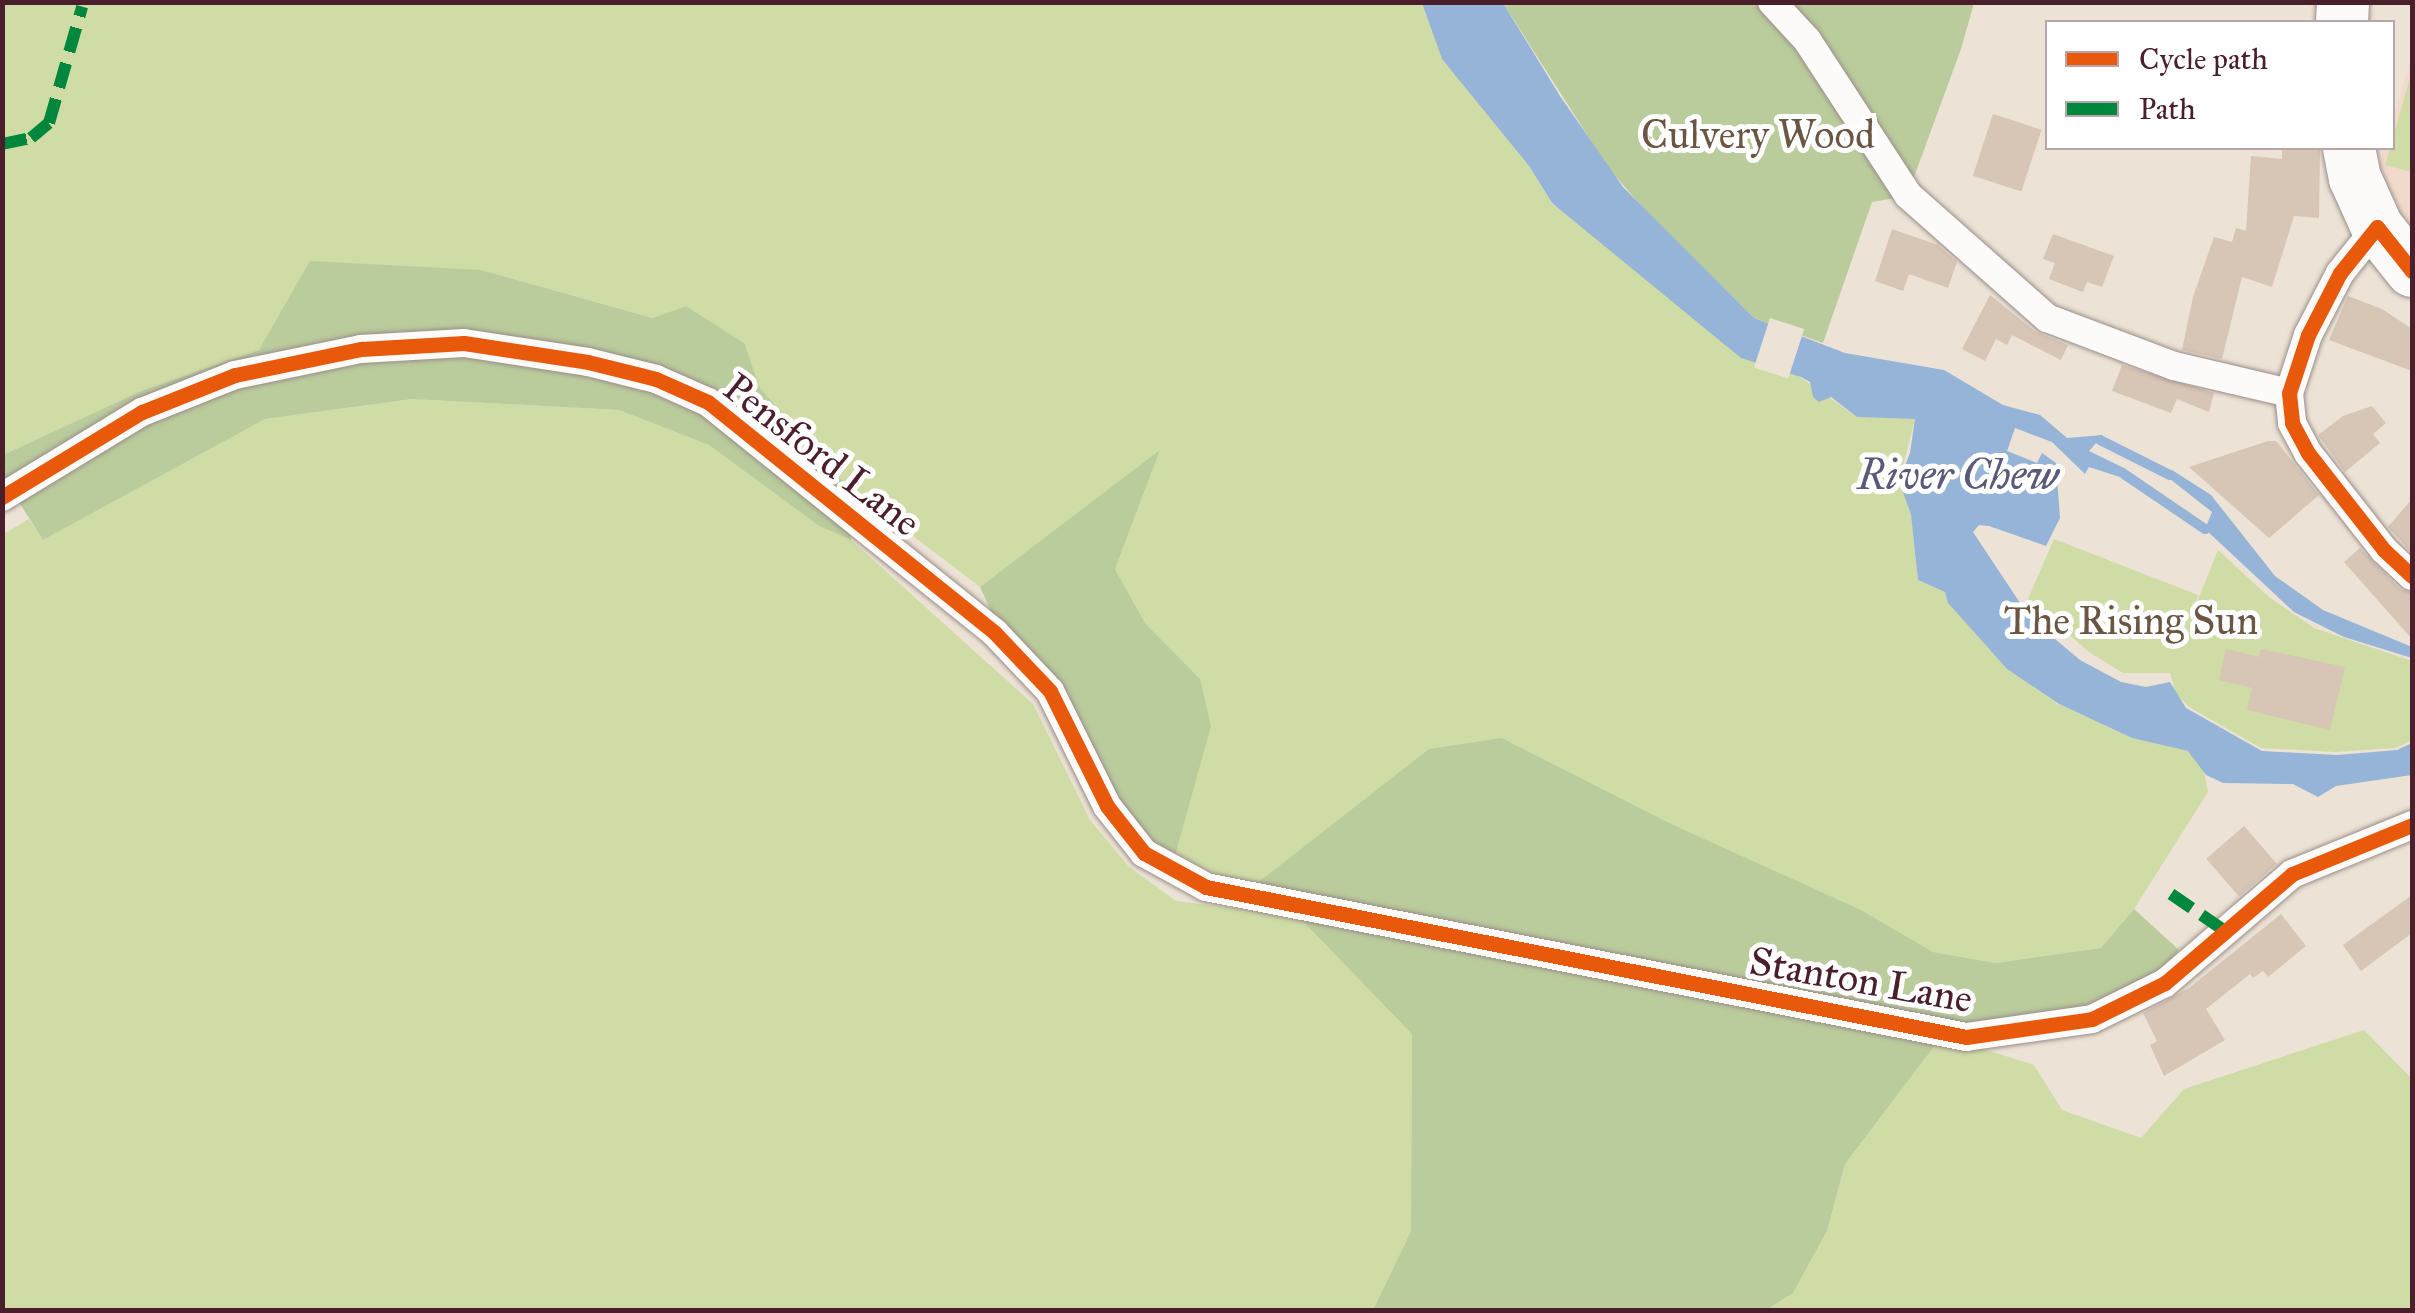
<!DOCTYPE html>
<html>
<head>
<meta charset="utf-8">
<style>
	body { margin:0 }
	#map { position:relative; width:2415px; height:1313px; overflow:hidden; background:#ece2d5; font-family:"IM FELL Great Primer",serif }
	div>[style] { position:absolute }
	.built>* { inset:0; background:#f1d9cb }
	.green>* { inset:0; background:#cfdca6 }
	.forest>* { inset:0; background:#bacb9c }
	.water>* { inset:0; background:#95b4d8 }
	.pier>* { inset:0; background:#ece2d5; transform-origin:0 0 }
	.stream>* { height:10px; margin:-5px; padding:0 5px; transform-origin:5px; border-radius:5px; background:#95b4d8 }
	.building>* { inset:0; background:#d7c5b6; transform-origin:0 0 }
	.roads { filter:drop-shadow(0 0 2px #9a8e89) drop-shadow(0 0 2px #9a8e89) }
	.street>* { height:28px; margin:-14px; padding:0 14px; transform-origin:14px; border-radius:14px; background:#fcfbf9 }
	.highway>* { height:52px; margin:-26px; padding:0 26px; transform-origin:26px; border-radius:26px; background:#fcfbf9 }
	.quiet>* { height:12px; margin-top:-6px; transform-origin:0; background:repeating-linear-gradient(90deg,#00873e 0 25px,transparent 0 37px) }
	.cycleway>* { height:15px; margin:-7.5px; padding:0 7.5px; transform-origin:7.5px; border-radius:7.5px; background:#e8590c }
	span { translate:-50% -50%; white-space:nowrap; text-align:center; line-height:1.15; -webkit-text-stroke:10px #fff; paint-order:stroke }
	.park-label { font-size:40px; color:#6b5644 }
	.street-label { font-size:40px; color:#4a1f2b }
	.water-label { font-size:42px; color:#5b597a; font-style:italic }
	.frame { position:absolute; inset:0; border:5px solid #4a1f2b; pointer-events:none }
	.legend { position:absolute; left:2045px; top:20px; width:350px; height:130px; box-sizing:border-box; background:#fff; border:2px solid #b7a5aa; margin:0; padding:12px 18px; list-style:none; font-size:30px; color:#4a1f2b }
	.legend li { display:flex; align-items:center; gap:20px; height:50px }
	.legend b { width:50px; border:2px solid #b7a5aa }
</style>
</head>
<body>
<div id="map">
	<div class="built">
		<div style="clip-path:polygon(2412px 55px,2412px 231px,2378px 167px,2384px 148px,2392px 148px,2393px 120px)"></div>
	</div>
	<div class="green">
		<div style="clip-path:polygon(2px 3px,1422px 3px,1443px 59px,1529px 166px,1552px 204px,1857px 417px,1915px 419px,1899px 481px,1911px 515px,1918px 580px,1945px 592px,1948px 603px,2007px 669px,2058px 704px,2132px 738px,2188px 751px,2203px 767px,2208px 792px,2134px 909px,2101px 948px,1996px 963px,1933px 952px,1861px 910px,1660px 819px,1502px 738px,1313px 843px,1251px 888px,1173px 863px,1200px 679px,1145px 623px,1115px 569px,1159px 452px,980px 587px,846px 485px,760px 388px,743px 343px,686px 306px,654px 318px,481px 270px,280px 318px,259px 350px,141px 391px,3px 455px)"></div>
		<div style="clip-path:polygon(2410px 78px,2412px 78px,2412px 172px,2385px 165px)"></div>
		<div style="clip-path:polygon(412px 399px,619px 410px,709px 445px,819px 526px,851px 540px,1033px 704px,1090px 820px,1129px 867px,1176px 901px,1298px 916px,1412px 1033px,1411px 1231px,1373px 1310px,3px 1310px,2px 535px,29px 519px,43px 540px,265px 419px)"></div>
		<div style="clip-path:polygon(2054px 539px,2198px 595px,2195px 607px,2218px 550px,2269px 597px,2314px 628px,2412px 661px,2412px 740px,2396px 748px,2335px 752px,2261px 748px,2189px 707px,2176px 694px,2170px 673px,2123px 673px,2089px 652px,2028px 599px)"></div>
		<div style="clip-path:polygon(2364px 1030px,2412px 1079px,2412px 1310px,1766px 1310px,1793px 1293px,1827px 1231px,1845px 1164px,1942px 1036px,2034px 1065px,2062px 1110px,2141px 1138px,2184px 1089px)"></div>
	</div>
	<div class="forest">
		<div style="clip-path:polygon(1503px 3px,1974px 3px,1961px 49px,1907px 196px,1872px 202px,1823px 343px,1754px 318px,1649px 215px,1607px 166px)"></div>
		<div style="clip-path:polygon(310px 261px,481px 270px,653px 318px,686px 306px,744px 343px,760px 388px,846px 485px,851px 540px,819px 526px,709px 445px,619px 410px,412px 399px,265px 419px,43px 540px,3px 477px,3px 455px,141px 391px,259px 350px)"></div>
		<div style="clip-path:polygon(1160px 450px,1115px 569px,1145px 623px,1200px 679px,1211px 726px,1173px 863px,1149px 848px,999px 628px,980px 587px)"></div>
		<div style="clip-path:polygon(1502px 738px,1667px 822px,1861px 910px,1933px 952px,1996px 963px,2101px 948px,2134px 909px,2179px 950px,2160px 974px,2089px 1010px,1966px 1034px,1251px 888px,1429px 749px)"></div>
		<div style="clip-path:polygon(1298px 916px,1942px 1036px,1845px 1164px,1827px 1231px,1793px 1293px,1766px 1310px,1373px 1310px,1411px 1231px,1412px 1034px)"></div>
	</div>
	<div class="water">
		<div style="clip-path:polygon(1422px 3px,1503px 3px,1560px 96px,1623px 187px,1754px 318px,1845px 353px,1944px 370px,2003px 405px,2040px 415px,2067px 438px,2103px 435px,2089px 451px,2126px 469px,2123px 478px,2089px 467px,2085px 474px,2052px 442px,2015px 428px,2007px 451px,2037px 463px,2042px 453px,2056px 463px,2060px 518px,2046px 546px,1989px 526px,1979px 525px,1973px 532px,2030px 618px,2080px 660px,2121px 682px,2146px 687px,2170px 682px,2186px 708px,2262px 751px,2337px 755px,2397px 750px,2412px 743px,2412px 775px,2336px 786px,2318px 797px,2293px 784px,2223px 783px,2206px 775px,2188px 751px,2132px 738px,2059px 704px,2007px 669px,1948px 603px,1945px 592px,1918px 580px,1911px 515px,1899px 481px,1910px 453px,1915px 419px,1857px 417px,1831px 397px,1819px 402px,1813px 397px,1810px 382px,1801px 377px,1741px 358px,1552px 203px,1529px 166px,1442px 59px)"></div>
		<div style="clip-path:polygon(2172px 470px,2211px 495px,2275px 576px,2323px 610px,2412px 647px,2412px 658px,2344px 637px,2294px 612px,2205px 529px,2212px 512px,2170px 479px)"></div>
	</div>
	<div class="pier">
		<div style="left:1770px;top:318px;width:36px;height:52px;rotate:18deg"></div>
	</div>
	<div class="stream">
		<div style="left:2100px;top:440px;width:78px;rotate:26.6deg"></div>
		<div style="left:2124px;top:474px;width:98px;rotate:34.2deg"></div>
	</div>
	<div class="building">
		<div style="left:1993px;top:114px;width:51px;height:65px;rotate:18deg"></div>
		<div style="clip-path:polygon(2282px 148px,2320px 148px,2319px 218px,2294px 216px,2272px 287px,2242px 277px,2222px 359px,2182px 350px,2193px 297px,2214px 237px,2232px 242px,2236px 228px,2246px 231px,2251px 156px,2282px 159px)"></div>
		<div style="clip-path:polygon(1892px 229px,1938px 245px,1957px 262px,1948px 288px,1909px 274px,1903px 291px,1875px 281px)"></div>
		<div style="clip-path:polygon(2053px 234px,2114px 256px,2102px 287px,2087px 282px,2083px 292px,2049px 279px,2055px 263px,2043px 259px)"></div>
		<div style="clip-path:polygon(1990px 295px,2036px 332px,2068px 345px,2061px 360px,2012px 335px,2007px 345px,1996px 339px,1985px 361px,1962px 349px)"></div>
		<div style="clip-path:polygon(2348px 296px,2382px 309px,2412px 329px,2412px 371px,2329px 340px)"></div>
		<div style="clip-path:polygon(2122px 365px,2214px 393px,2209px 412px,2177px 399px,2171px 413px,2112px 391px)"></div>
		<div style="clip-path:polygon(2372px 406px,2386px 423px,2373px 434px,2380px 443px,2345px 472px,2318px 435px,2343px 416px)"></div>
		<div style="clip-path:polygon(2268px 441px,2276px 441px,2319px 495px,2269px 538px,2189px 467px)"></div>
		<div style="clip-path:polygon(2412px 499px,2412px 553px,2388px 527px)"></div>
		<div style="clip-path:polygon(2360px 548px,2400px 589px,2412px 593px,2412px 639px,2344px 562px)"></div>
		<div style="clip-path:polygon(2226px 649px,2259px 657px,2261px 649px,2345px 667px,2330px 730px,2247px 710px,2252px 688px,2219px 680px)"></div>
		<div style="left:2244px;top:826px;width:50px;height:50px;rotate:49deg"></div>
		<div style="clip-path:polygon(2412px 895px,2412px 933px,2361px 971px,2343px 945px)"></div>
		<div style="clip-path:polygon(2281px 914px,2306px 946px,2268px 977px,2263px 971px,2253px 978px,2250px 974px,2206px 1009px,2225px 1040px,2164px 1076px,2150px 1045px,2157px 1041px,2143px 1013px,2189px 988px)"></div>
	</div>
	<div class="roads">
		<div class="street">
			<div style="left:1772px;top:2px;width:52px;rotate:47.4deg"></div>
			<div style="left:1807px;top:40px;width:185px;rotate:56.9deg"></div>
			<div style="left:1908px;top:195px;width:186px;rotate:41.5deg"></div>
			<div style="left:2047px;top:318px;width:136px;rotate:20.7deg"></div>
			<div style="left:2174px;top:366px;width:118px;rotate:13.2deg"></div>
			<div style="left:2377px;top:227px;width:59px;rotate:128.8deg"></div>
			<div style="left:2340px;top:273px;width:70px;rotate:117.3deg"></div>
			<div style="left:2308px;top:335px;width:61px;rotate:108.1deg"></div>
			<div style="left:2289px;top:393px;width:30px;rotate:84deg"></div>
			<div style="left:2292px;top:423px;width:34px;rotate:62deg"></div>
			<div style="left:2308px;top:453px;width:123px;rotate:51.9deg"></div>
			<div style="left:2384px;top:550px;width:38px;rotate:43deg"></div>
			<div style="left:2px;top:497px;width:164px;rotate:-31.3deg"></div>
			<div style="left:142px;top:412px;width:100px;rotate:-21.7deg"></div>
			<div style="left:235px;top:375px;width:129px;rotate:-11.7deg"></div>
			<div style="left:361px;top:349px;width:103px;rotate:-3.3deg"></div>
			<div style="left:464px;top:343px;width:125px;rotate:8.7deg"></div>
			<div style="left:588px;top:362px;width:70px;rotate:14deg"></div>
			<div style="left:656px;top:379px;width:57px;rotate:23.9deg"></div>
			<div style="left:708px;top:402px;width:368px;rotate:38.8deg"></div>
			<div style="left:995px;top:633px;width:80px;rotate:46.5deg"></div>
			<div style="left:1050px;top:691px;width:128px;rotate:63.6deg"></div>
			<div style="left:1107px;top:806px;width:60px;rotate:51.8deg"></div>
			<div style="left:1144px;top:853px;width:71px;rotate:28.7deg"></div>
			<div style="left:1206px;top:887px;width:775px;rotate:11.16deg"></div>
			<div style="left:1966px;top:1037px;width:127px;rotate:-8.1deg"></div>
			<div style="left:2092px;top:1019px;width:81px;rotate:-26.3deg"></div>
			<div style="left:2165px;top:983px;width:167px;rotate:-40.6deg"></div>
			<div style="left:2292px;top:874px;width:130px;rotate:-22.2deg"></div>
		</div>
		<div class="highway">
			<div style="left:2342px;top:22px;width:20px;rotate:-87deg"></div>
			<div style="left:2349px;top:148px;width:31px;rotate:79deg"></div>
			<div style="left:2355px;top:178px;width:54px;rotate:65.8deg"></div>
			<div style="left:2377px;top:227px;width:56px;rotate:51.5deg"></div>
		</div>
	</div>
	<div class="quiet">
		<div style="left:2px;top:144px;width:30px;rotate:-12deg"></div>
		<div style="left:31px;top:138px;width:23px;rotate:-40deg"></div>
		<div style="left:49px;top:123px;width:121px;rotate:-74.1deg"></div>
		<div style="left:2171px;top:894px;width:65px;rotate:34.4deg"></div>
	</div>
	<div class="cycleway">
		<div style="left:2412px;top:271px;width:56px;rotate:-128.5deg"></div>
		<div style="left:2377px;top:227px;width:59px;rotate:128.8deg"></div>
		<div style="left:2340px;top:273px;width:70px;rotate:117.3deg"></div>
		<div style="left:2308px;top:335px;width:61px;rotate:108.1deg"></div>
		<div style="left:2289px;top:393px;width:30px;rotate:84deg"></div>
		<div style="left:2292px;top:423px;width:34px;rotate:62deg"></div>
		<div style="left:2308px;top:453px;width:123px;rotate:51.9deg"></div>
		<div style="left:2384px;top:550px;width:38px;rotate:43deg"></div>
		<div style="left:2px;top:497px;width:164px;rotate:-31.3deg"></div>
		<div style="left:142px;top:412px;width:100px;rotate:-21.7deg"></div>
		<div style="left:235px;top:375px;width:129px;rotate:-11.7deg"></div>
		<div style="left:361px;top:349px;width:103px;rotate:-3.3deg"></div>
		<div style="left:464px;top:343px;width:125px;rotate:8.7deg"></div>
		<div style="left:588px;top:362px;width:70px;rotate:14deg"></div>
		<div style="left:656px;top:379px;width:57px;rotate:23.9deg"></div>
		<div style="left:708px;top:402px;width:368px;rotate:38.8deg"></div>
		<div style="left:995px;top:633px;width:80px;rotate:46.5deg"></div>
		<div style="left:1050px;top:691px;width:128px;rotate:63.6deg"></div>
		<div style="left:1107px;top:806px;width:60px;rotate:51.8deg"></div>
		<div style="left:1144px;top:853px;width:71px;rotate:28.7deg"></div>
		<div style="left:1206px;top:887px;width:775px;rotate:11.16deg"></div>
		<div style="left:1966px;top:1037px;width:127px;rotate:-8.1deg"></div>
		<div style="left:2092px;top:1019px;width:81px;rotate:-26.3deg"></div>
		<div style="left:2165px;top:983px;width:167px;rotate:-40.6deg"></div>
		<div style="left:2292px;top:874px;width:130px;rotate:-22.2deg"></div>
	</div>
	<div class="park-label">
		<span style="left:1758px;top:135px">Culvery Wood</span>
		<span style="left:2131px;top:621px">The Rising Sun</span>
	</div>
	<div class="street-label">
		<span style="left:822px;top:455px;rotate:38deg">Pensford Lane</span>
		<span style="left:1861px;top:980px;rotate:10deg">Stanton Lane</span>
	</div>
	<div class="water-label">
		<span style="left:1958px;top:475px">River Chew</span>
	</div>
	<div class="frame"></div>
	<ul class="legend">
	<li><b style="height:12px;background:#e8590c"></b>Cycle path</li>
	<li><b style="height:12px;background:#00873e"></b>Path</li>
	</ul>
</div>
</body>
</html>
